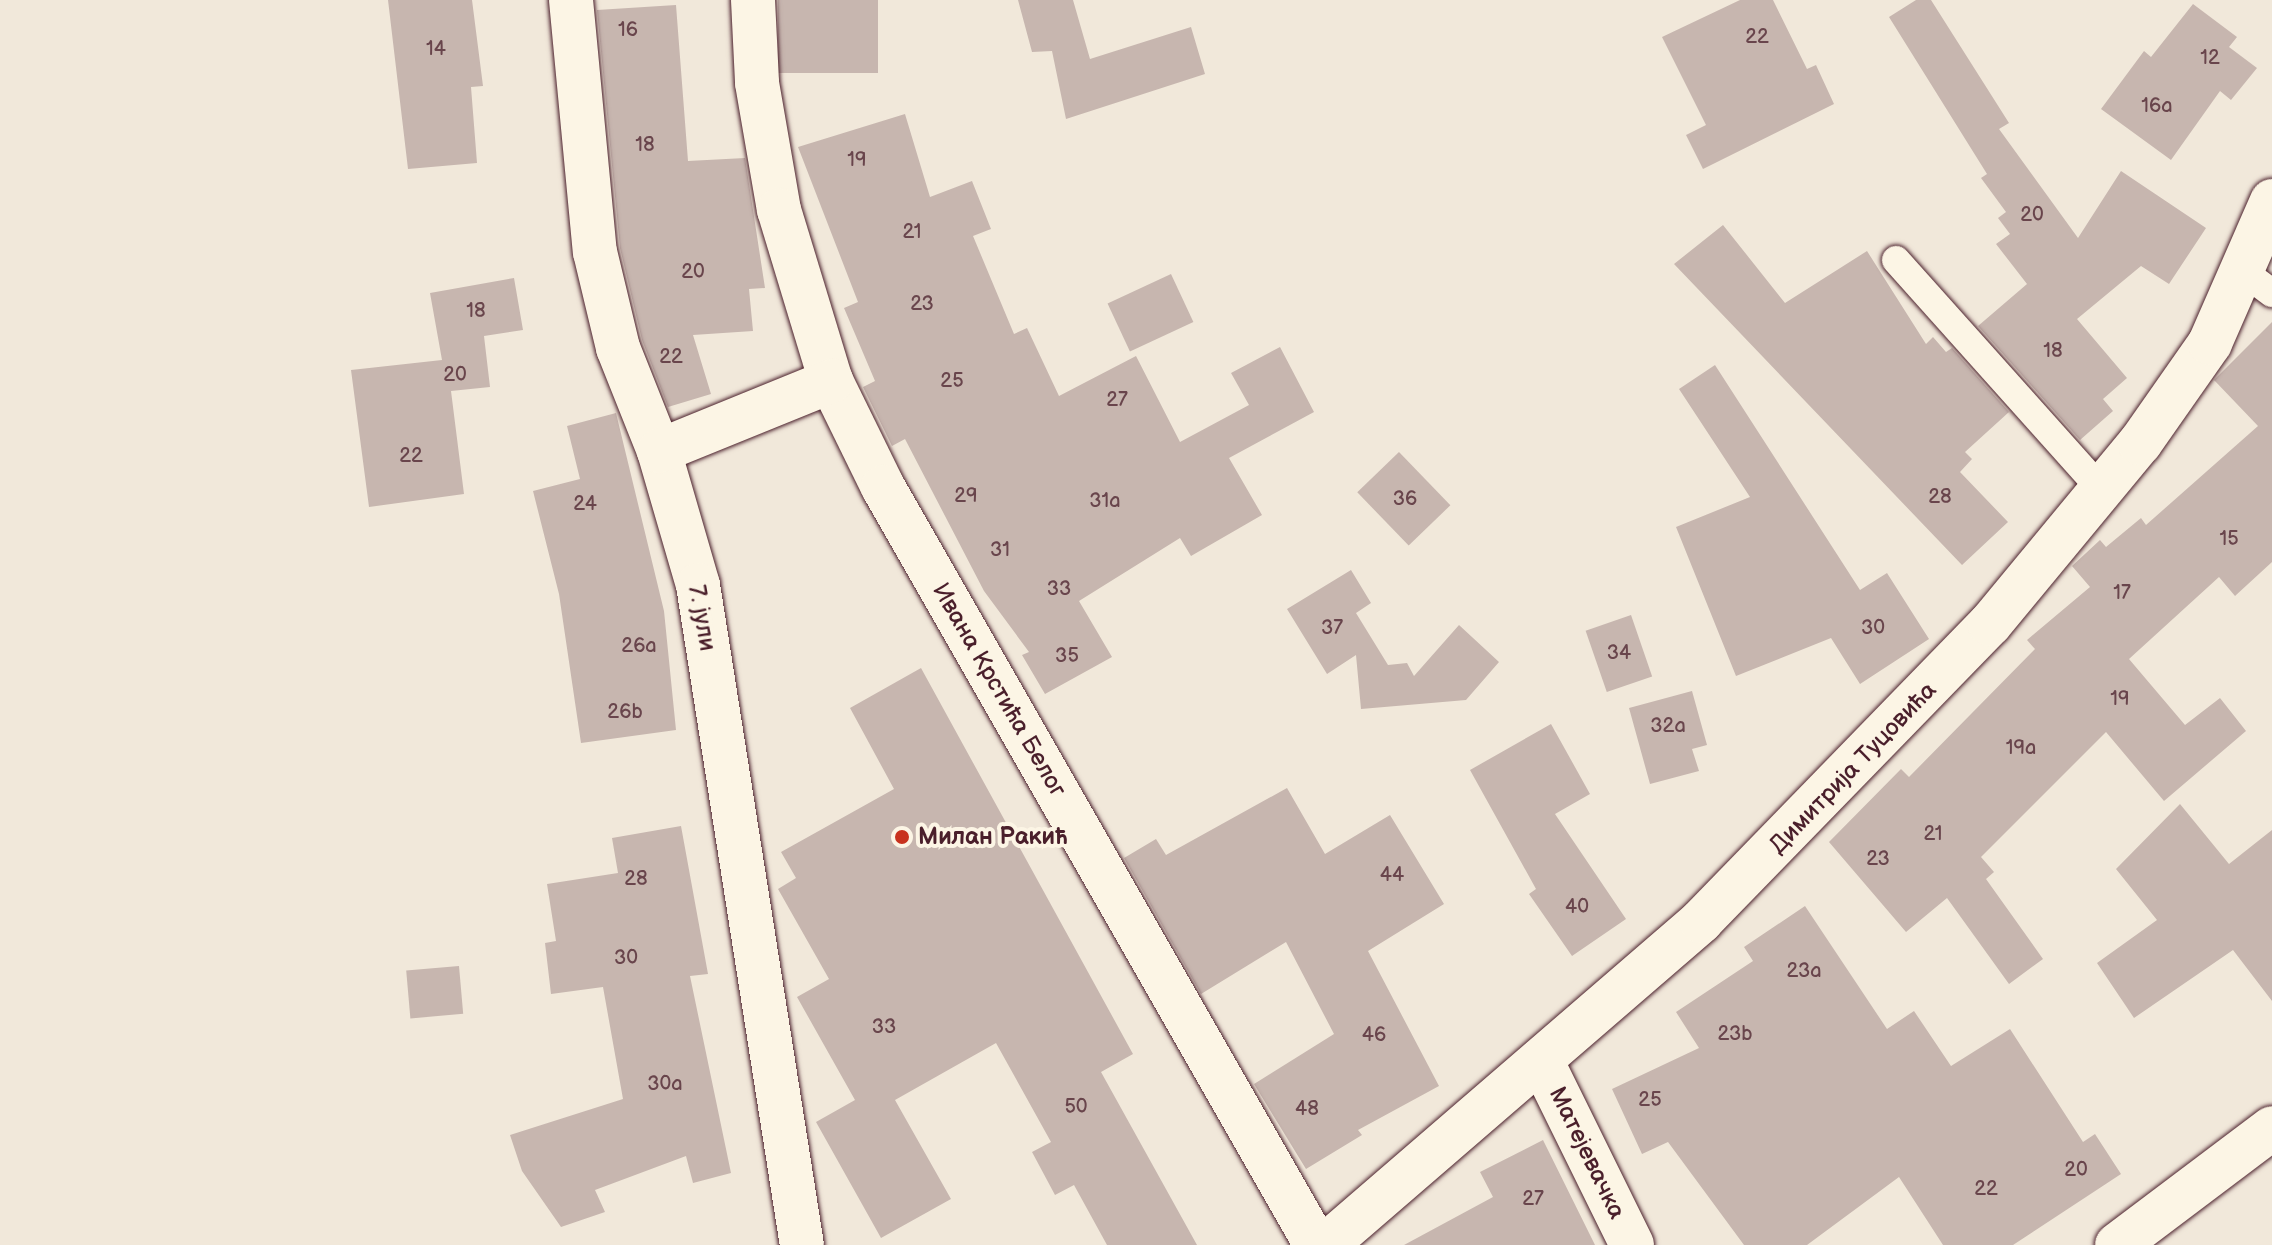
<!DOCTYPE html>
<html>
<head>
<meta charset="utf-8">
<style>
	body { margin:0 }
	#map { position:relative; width:2272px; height:1245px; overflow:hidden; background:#f1e8da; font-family:"Balsamiq Sans",sans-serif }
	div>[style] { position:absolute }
	.building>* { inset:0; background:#c7b6af; transform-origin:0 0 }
	.roads { filter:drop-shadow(0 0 2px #4a1f2b) drop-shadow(0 0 2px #4a1f2b) }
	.lane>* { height:28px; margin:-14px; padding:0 14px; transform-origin:14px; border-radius:14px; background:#fcf5e5 }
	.street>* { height:44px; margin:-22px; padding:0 22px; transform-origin:22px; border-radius:22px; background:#fcf5e5 }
	.dots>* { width:22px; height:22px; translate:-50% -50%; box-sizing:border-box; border:4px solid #fcf5e5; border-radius:50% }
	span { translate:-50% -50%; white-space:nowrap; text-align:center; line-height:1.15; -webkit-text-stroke:8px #fcf5e5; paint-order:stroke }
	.number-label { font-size:20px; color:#69454c }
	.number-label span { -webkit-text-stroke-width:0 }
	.street-label { font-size:24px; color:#4a1f2b }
	.poi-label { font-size:24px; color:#4a1f2b; font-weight:700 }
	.left { translate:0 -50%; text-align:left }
</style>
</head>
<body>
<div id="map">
	<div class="building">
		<div style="clip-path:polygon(388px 0,472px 0,483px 86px,471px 87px,477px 163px,408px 169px)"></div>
		<div style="left:778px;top:0;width:100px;height:73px"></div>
		<div style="clip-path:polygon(1018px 0,1073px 0,1090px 59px,1191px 27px,1205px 74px,1066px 119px,1052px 51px,1032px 52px)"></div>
		<div style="clip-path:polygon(1740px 0,1773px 0,1807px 69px,1816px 65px,1834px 104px,1703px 169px,1686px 135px,1706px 125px,1662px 37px)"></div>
		<div style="clip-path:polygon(1916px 0,1931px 0,2009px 123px,1999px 129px,2078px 238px,2121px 171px,2206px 228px,2169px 284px,2141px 266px,2077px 319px,2127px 378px,2103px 399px,2113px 411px,2080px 440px,1978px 326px,2027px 284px,1996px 244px,2010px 234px,1998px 218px,2006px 212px,1981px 178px,1987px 174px,1889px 17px)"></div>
		<div style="clip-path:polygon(2193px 4px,2237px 37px,2229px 47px,2257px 68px,2231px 100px,2220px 91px,2171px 160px,2101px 109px,2144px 51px,2151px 57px)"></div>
		<div style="clip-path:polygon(676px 5px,688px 161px,745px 158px,765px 288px,749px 289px,753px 331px,693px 335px,711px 394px,668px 407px,642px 340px,620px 248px,597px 10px)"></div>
		<div style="clip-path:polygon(905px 114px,930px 197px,972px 181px,991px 229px,973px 236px,1014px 334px,1027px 328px,1059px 396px,1136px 356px,1180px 442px,1249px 405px,1231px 373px,1280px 347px,1314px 412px,1229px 458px,1262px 515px,1191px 556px,1180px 538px,1079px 601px,1112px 657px,1045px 694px,1022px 655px,1029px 652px,984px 591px,905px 439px,892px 446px,863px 387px,875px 381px,844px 308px,858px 302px,798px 147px)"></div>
		<div style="clip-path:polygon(1723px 225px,1785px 303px,1867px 251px,1926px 344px,1933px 337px,1946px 352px,1952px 348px,2009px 412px,1965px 452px,1972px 459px,1960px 472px,2008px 522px,1962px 565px,1674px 264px)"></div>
		<div style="left:1171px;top:274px;width:53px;height:70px;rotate:65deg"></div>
		<div style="clip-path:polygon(514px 278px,523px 330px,484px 336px,490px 387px,451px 391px,464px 494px,369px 507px,351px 370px,442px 360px,430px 293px)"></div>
		<div style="clip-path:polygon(2272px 322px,2272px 562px,2235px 596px,2219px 577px,2129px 659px,2185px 725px,2220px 698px,2246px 731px,2164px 801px,2106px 732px,1981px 857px,1994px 872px,1986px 879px,2043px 959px,2009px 984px,1947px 898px,1906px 932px,1829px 842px,1901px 769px,1909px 777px,2035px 649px,2027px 640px,2090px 587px,2072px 566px,2100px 540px,2106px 547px,2141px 518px,2146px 525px,2258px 426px,2214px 380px)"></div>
		<div style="clip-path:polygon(1715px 365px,1860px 590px,1887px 573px,1929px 639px,1860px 684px,1831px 638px,1736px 676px,1676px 527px,1750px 497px,1679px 389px)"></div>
		<div style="clip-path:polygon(616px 413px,664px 611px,676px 730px,581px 743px,559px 594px,533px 491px,580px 479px,567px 426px)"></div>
		<div style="left:1399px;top:452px;width:74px;height:58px;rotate:46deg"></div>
		<div style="clip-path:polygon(1351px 570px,1371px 603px,1356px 613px,1388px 665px,1407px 663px,1414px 676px,1459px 625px,1499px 662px,1466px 700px,1361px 709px,1356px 655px,1327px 674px,1287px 609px)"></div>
		<div style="left:1631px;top:615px;width:65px;height:48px;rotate:71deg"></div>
		<div style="clip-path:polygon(921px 668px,1133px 1054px,1101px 1072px,1197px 1245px,1107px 1245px,1074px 1185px,1055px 1195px,1032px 1152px,1051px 1142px,996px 1043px,895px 1100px,951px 1199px,881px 1238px,816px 1122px,855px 1100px,797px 997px,829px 979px,778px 889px,796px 878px,781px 852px,894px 789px,850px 708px)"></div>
		<div style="clip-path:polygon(1692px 691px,1707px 745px,1692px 749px,1699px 771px,1650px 784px,1629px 708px)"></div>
		<div style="clip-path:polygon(1551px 724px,1590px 794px,1555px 814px,1626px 919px,1572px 956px,1529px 894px,1536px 889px,1470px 770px)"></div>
		<div style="clip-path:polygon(1287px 788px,1325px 854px,1390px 815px,1444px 904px,1368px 951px,1439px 1086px,1358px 1130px,1362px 1135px,1306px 1169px,1254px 1084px,1334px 1034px,1286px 942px,1201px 994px,1124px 858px,1156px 839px,1166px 855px)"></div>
		<div style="clip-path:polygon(2180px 804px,2229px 864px,2272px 830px,2272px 1001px,2233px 950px,2134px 1018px,2097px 963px,2157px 920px,2116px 869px)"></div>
		<div style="clip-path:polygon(681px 826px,708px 974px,690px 976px,731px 1173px,693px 1183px,686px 1156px,595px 1190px,605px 1212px,561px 1227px,522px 1171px,510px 1135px,623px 1099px,603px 987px,551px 994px,545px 943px,556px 941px,547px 884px,618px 873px,612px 838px)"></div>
		<div style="clip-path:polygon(1805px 906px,1887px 1029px,1914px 1011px,1951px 1066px,2010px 1029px,2083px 1142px,2095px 1134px,2121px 1174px,2013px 1245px,1943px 1245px,1899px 1177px,1807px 1245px,1744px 1245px,1668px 1142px,1642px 1154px,1612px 1089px,1699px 1048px,1676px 1012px,1753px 961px,1744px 947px)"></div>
		<div style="left:459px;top:966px;width:48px;height:53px;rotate:85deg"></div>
		<div style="clip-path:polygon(1543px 1140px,1595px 1245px,1404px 1245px,1493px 1197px,1480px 1172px)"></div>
	</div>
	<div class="roads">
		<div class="lane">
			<div style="left:1896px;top:260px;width:309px;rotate:48.2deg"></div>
			<div style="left:2244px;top:272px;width:35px;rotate:37deg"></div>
		</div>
		<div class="street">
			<div style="left:571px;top:0;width:253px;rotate:84.6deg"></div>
			<div style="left:595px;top:252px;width:99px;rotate:76.5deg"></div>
			<div style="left:618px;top:348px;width:111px;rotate:68.3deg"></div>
			<div style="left:659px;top:451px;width:140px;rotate:73.8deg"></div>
			<div style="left:698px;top:585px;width:668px;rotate:81.05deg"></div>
			<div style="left:753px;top:0;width:83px;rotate:87.2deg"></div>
			<div style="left:757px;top:83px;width:129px;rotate:80.2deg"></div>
			<div style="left:779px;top:210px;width:179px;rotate:73.1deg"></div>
			<div style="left:831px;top:381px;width:118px;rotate:63.9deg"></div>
			<div style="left:883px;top:487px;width:873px;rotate:60.26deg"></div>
			<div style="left:659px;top:451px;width:186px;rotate:-22.1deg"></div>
			<div style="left:1541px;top:1060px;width:206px;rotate:63.8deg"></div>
			<div style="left:1326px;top:1245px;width:496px;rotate:-40.8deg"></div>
			<div style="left:1701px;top:921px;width:414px;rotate:-45.8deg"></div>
			<div style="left:1990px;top:624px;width:235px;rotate:-50.4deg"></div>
			<div style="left:2140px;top:443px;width:122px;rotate:-55deg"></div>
			<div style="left:2210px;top:343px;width:155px;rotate:-66.4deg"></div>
			<div style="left:2117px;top:1245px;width:194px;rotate:-37deg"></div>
		</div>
	</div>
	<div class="dots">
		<div style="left:902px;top:837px;background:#c8321e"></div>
	</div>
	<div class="number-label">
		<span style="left:628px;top:30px">16</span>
		<span style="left:1757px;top:37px">22</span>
		<span style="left:436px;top:49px">14</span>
		<span style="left:2210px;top:58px">12</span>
		<span style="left:2157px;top:106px">16a</span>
		<span style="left:645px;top:145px">18</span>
		<span style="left:857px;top:160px">19</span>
		<span style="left:2032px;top:215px">20</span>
		<span style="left:912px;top:232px">21</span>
		<span style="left:693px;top:272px">20</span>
		<span style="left:922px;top:304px">23</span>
		<span style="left:476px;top:311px">18</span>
		<span style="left:2053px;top:351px">18</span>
		<span style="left:671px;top:357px">22</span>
		<span style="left:455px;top:375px">20</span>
		<span style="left:952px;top:381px">25</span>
		<span style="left:1117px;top:400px">27</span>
		<span style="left:411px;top:456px">22</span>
		<span style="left:966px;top:496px">29</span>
		<span style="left:1940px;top:497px">28</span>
		<span style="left:1405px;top:499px">36</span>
		<span style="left:1105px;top:501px">31a</span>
		<span style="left:585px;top:504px">24</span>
		<span style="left:2229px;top:539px">15</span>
		<span style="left:1000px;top:550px">31</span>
		<span style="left:1059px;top:589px">33</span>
		<span style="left:2122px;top:593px">17</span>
		<span style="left:1332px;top:628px">37</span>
		<span style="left:1873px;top:628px">30</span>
		<span style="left:639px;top:646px">26a</span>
		<span style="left:1619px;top:653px">34</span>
		<span style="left:1067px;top:656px">35</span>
		<span style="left:2120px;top:699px">19</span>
		<span style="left:625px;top:712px">26b</span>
		<span style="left:1668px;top:726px">32a</span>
		<span style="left:2021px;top:748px">19a</span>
		<span style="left:1933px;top:834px">21</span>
		<span style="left:1878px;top:859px">23</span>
		<span style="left:1392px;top:875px">44</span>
		<span style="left:636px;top:879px">28</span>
		<span style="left:1577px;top:907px">40</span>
		<span style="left:626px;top:958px">30</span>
		<span style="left:1804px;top:971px">23a</span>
		<span style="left:884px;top:1027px">33</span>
		<span style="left:1735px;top:1034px">23b</span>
		<span style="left:1374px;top:1035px">46</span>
		<span style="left:665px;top:1084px">30a</span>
		<span style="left:1650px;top:1100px">25</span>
		<span style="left:1076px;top:1107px">50</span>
		<span style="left:1307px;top:1109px">48</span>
		<span style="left:2076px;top:1170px">20</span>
		<span style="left:1986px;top:1189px">22</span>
		<span style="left:1533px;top:1199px">27</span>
	</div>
	<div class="street-label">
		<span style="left:702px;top:618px;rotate:80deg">7. јули</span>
		<span style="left:999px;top:690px;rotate:60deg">Ивана Крстића Белог</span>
		<span style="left:1853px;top:768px;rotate:-46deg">Димитрија Туцовића</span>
		<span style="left:1587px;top:1153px;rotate:64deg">Матејевачка</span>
	</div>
	<div class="poi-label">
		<span class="left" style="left:918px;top:837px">Милан Ракић</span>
	</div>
</div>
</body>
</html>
